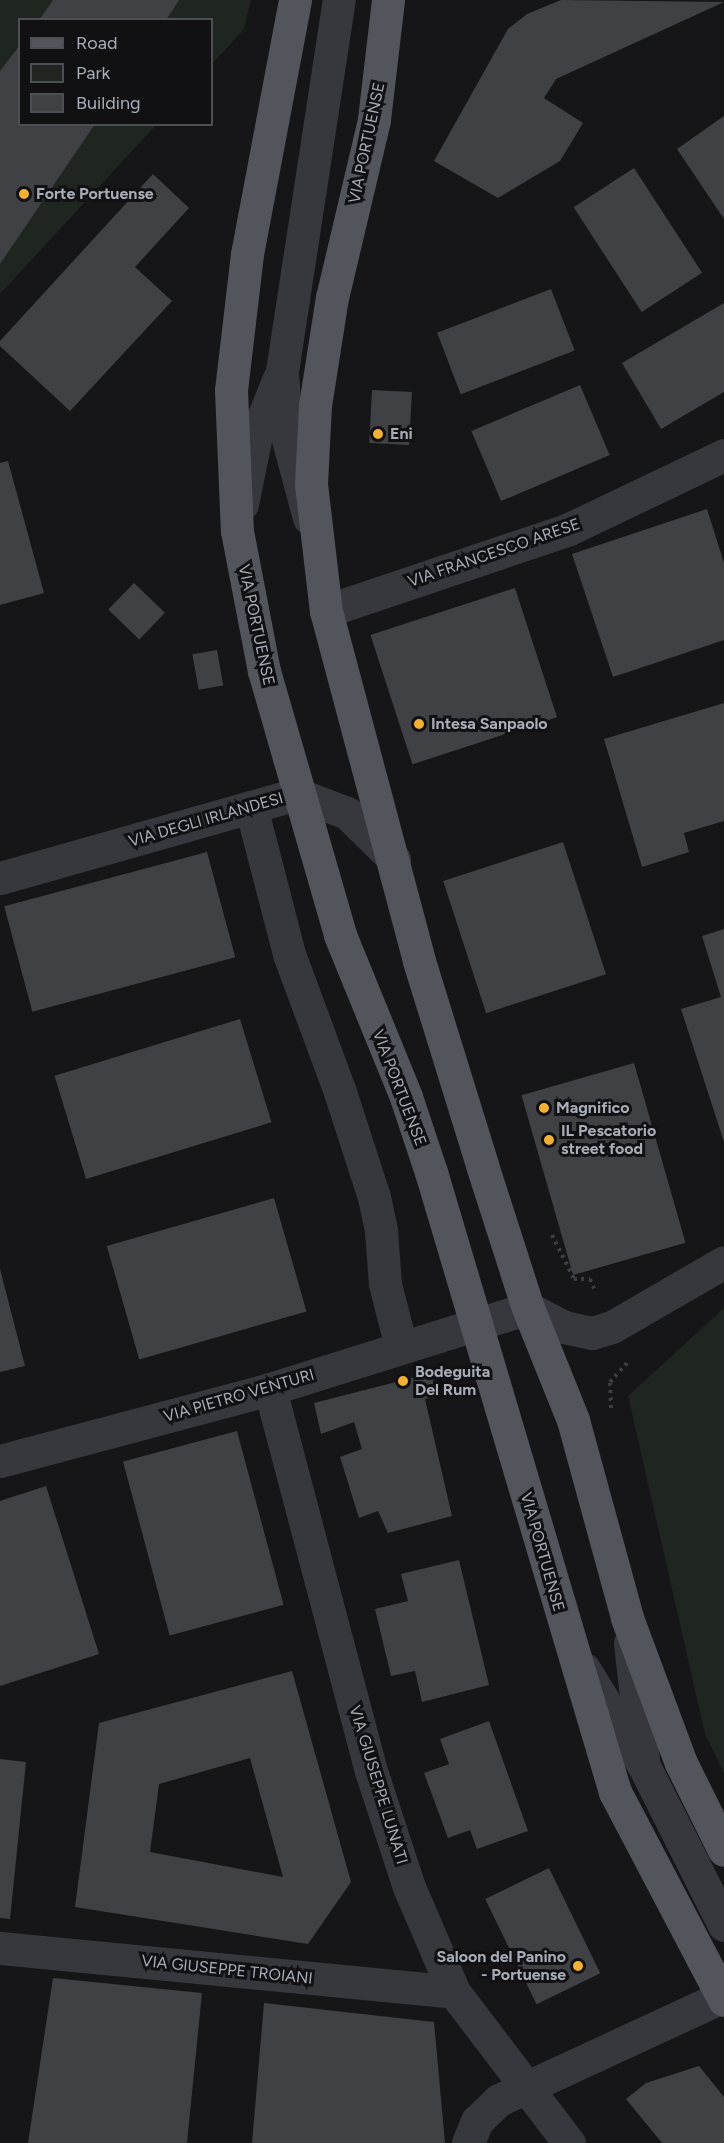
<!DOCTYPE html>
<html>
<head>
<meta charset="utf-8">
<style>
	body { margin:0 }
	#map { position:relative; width:724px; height:2143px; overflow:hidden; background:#161618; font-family:Figtree,sans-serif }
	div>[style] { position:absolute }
	.green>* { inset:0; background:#1e261f }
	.building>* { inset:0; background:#404145; transform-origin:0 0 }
	.path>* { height:4px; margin-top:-2px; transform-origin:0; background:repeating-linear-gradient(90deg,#3d3f44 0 3px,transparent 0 7.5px) }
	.minor>* { height:33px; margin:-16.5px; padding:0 16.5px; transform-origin:16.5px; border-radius:16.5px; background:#37383d }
	.major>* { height:33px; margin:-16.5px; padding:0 16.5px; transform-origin:16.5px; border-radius:16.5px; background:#53555c }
	.dots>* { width:16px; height:16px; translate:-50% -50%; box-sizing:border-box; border:3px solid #111113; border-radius:50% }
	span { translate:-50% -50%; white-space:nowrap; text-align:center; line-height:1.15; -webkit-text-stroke:6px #111113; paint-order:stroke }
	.street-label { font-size:16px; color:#a8adb8 }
	.poi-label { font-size:16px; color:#a8adb8; font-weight:700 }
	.left { translate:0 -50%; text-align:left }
	.right { translate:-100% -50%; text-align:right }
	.legend { position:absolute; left:18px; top:18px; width:195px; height:108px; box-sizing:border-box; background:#111113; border:2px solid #4d4f55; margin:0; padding:8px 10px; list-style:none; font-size:18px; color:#a8adb8 }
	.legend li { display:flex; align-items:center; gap:12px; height:30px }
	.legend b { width:30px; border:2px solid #4d4f55 }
</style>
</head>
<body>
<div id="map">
	<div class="green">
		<div style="clip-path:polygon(0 0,251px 0,244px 29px,212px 64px,212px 20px,20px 20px,20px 124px,156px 125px,0 294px)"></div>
		<div style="clip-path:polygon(724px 1308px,724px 1773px,705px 1734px,628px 1396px)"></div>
	</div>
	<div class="building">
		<div style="clip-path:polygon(53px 0,179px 0,166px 20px,39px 20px)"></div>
		<div style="clip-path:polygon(561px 0,724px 2px,556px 79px,544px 98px,583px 123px,560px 161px,498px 198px,434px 161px,508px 29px,527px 14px)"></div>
		<div style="clip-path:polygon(20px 45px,20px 124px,95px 124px,0 264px,0 71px)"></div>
		<div style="clip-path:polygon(724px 116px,724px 219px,677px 149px)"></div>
		<div style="left:634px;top:168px;width:125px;height:72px;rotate:57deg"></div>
		<div style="clip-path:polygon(153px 174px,189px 208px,135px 267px,172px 301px,70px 411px,0 346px,0 341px)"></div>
		<div style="left:551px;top:289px;width:66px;height:122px;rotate:69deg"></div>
		<div style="clip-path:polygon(724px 303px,724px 392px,661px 429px,622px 363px)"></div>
		<div style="left:580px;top:385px;width:76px;height:118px;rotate:67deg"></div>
		<div style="left:372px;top:390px;width:40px;height:53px;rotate:3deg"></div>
		<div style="clip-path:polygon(8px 461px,44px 593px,0 605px,0 463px)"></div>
		<div style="clip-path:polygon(707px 509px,724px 563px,724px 640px,613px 677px,572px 554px)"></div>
		<div style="left:134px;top:583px;width:43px;height:37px;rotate:44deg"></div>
		<div style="left:515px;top:588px;width:136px;height:152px;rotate:72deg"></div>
		<div style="left:217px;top:650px;width:36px;height:25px;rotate:80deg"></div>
		<div style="clip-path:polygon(724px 703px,724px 821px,684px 833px,689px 852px,642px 867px,604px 739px)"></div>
		<div style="left:563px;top:842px;width:139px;height:126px;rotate:72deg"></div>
		<div style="left:207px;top:852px;width:109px;height:210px;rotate:75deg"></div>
		<div style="clip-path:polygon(724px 929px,724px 1142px,681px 1009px,721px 997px,702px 936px)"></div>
		<div style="left:240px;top:1019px;width:108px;height:194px;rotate:73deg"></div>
		<div style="left:634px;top:1063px;width:187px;height:117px;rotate:74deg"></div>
		<div style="left:274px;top:1198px;width:118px;height:174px;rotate:74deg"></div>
		<div style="clip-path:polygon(0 1269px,25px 1366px,0 1372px)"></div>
		<div style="clip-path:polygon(431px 1373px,438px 1396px,425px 1399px,452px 1516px,388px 1533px,378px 1511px,359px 1518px,340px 1457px,362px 1449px,354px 1422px,321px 1434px,314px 1403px)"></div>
		<div style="left:237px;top:1431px;width:180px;height:118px;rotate:75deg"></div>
		<div style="clip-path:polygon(46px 1486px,99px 1654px,0 1686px,0 1501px)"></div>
		<div style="clip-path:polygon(459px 1560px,489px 1685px,422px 1702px,415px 1671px,391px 1676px,375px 1609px,408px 1601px,401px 1574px)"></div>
		<div style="clip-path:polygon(evenodd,292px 1671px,351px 1882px,308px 1944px,75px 1907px,99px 1723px,292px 1671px,250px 1758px,283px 1877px,150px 1852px,159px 1784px,250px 1758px)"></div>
		<div style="clip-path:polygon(489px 1721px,528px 1831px,477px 1849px,470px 1830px,448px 1838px,424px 1773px,449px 1764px,440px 1739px)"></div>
		<div style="clip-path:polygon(0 1759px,26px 1762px,10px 1919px,0 1918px)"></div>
		<div style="left:549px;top:1868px;width:117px;height:71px;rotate:64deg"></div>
		<div style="clip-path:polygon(53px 1978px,202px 1993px,187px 2143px,28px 2143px)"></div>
		<div style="clip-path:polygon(264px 2003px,434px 2022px,445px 2143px,252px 2143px)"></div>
		<div style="clip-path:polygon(699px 2066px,724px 2097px,724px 2143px,662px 2143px,626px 2099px,646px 2083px)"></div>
	</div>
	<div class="path">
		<div style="left:552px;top:1235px;width:49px;rotate:63.4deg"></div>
		<div style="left:574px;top:1279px;width:16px"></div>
		<div style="left:590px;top:1279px;width:15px;rotate:67deg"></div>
		<div style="left:611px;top:1408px;width:26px;rotate:-92deg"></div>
		<div style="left:610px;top:1382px;width:27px;rotate:-48deg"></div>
	</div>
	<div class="minor">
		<div style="left:242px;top:504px;width:70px;rotate:-78.5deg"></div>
		<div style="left:256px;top:435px;width:61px;rotate:-68deg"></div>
		<div style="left:309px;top:518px;width:89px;rotate:-105deg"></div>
		<div style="left:286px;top:432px;width:61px;rotate:-93.8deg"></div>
		<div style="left:282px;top:371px;width:375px;rotate:-81.3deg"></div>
		<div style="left:326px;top:611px;width:256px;rotate:-18.6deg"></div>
		<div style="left:569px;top:529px;width:172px;rotate:-25.5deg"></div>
		<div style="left:251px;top:807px;width:152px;rotate:75.5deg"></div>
		<div style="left:289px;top:954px;width:147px;rotate:69.7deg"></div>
		<div style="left:340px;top:1092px;width:110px;rotate:72.1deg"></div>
		<div style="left:374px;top:1197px;width:35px;rotate:78deg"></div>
		<div style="left:381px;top:1231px;width:53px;rotate:85.7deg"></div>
		<div style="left:385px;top:1284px;width:65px;rotate:75.7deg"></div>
		<div style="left:0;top:878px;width:309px;rotate:-15.8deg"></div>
		<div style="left:297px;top:794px;width:53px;rotate:20.8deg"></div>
		<div style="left:347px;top:813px;width:66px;rotate:44.4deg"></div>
		<div style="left:270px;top:1389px;width:395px;rotate:75.2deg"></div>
		<div style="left:371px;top:1771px;width:122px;rotate:71.9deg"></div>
		<div style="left:409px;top:1887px;width:114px;rotate:66.8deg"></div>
		<div style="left:454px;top:1992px;width:190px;rotate:52.7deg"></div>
		<div style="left:0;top:1461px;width:279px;rotate:-14.9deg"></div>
		<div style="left:270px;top:1389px;width:270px;rotate:-17.4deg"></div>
		<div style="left:528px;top:1308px;width:41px;rotate:27.8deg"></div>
		<div style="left:564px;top:1327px;width:29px;rotate:12deg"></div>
		<div style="left:592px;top:1333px;width:21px;rotate:-17deg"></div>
		<div style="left:612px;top:1327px;width:129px;rotate:-30.1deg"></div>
		<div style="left:630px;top:1643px;width:116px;rotate:83.6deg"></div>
		<div style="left:584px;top:1669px;width:114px;rotate:58.3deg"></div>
		<div style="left:644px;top:1766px;width:178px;rotate:63.3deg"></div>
		<div style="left:0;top:1948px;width:456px;rotate:5.5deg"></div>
		<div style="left:468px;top:2143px;width:24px;rotate:-68deg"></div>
		<div style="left:477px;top:2121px;width:30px;rotate:-44deg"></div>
		<div style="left:499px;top:2100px;width:246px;rotate:-24.8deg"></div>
	</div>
	<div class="major">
		<div style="left:295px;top:0;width:258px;rotate:100.7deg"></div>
		<div style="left:247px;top:254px;width:137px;rotate:96.7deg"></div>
		<div style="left:231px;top:390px;width:141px;rotate:87.6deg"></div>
		<div style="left:237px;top:531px;width:143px;rotate:79.1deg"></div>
		<div style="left:264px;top:671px;width:275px;rotate:73.9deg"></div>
		<div style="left:340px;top:935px;width:175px;rotate:67.8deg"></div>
		<div style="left:406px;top:1097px;width:79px;rotate:71.6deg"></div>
		<div style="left:431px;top:1172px;width:647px;rotate:73.47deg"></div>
		<div style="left:615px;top:1792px;width:235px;rotate:62.3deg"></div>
		<div style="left:388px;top:0;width:121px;rotate:96.7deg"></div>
		<div style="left:374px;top:120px;width:182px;rotate:103.3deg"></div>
		<div style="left:332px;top:297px;width:109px;rotate:98.9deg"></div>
		<div style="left:315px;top:405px;width:79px;rotate:92.9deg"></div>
		<div style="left:311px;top:484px;width:128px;rotate:83.3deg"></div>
		<div style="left:326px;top:611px;width:362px;rotate:75.1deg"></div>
		<div style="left:419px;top:961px;width:214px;rotate:72.8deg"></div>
		<div style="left:482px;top:1165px;width:150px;rotate:72.2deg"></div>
		<div style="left:528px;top:1308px;width:121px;rotate:68.1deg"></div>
		<div style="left:573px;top:1420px;width:205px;rotate:74.7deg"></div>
		<div style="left:627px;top:1618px;width:155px;rotate:69.6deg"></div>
		<div style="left:681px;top:1763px;width:97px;rotate:63.7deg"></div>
	</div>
	<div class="dots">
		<div style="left:24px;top:194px;background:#f2b134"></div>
		<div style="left:378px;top:434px;background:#f2b134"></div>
		<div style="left:419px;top:724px;background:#f2b134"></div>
		<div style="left:544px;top:1108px;background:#f2b134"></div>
		<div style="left:549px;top:1140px;background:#f2b134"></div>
		<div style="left:403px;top:1381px;background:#f2b134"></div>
		<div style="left:578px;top:1966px;background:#f2b134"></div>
	</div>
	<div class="street-label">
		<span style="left:367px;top:143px;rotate:-78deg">VIA PORTUENSE</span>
		<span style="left:494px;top:553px;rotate:-19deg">VIA FRANCESCO ARESE</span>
		<span style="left:256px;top:625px;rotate:78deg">VIA PORTUENSE</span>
		<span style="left:206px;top:820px;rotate:-16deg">VIA DEGLI IRLANDESI</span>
		<span style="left:399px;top:1088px;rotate:69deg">VIA PORTUENSE</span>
		<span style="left:239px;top:1396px;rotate:-16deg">VIA PIETRO VENTURI</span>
		<span style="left:542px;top:1552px;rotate:74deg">VIA PORTUENSE</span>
		<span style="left:378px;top:1785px;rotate:73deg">VIA GIUSEPPE LUNATI</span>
		<span style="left:227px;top:1970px;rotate:6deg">VIA GIUSEPPE TROIANI</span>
	</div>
	<div class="poi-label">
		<span class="left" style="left:36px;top:194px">Forte Portuense</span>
		<span class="left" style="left:390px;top:434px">Eni</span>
		<span class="left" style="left:431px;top:724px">Intesa Sanpaolo</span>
		<span class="left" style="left:556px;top:1108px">Magnifico</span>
		<span class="left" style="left:561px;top:1140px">IL Pescatorio<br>street food</span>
		<span class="left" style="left:415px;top:1381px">Bodeguita<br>Del Rum</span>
		<span class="right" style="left:566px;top:1966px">Saloon del Panino<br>- Portuense</span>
	</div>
	<ul class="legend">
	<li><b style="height:8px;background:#53555c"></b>Road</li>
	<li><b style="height:16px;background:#1e261f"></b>Park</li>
	<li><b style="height:16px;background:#404145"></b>Building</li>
	</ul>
</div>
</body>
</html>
